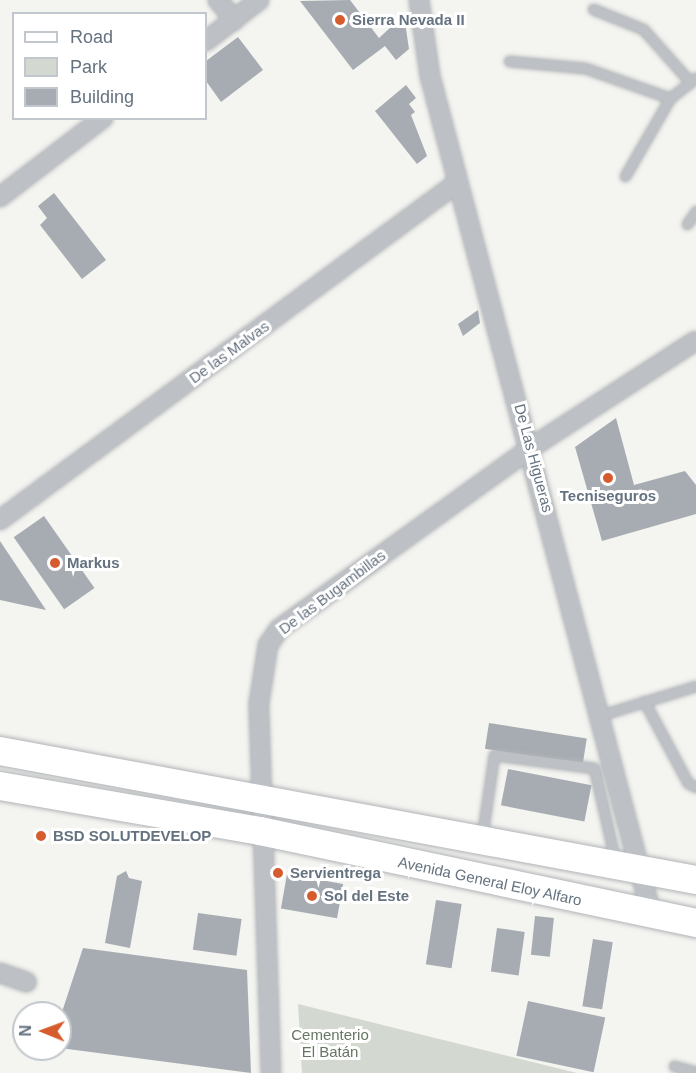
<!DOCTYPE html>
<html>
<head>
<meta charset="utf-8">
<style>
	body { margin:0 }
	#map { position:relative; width:696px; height:1073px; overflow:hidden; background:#f4f4f0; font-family:Helvetica,sans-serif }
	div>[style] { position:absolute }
	.green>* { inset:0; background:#d3d9d0 }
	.building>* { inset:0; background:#a6acb2; transform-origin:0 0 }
	.roads { filter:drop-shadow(0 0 2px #b1b4b8) drop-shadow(0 0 2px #b1b4b8) }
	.service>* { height:9px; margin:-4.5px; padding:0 4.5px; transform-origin:4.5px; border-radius:4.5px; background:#bdc0c4 }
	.minor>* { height:18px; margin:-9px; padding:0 9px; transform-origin:9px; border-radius:9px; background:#bdc0c4 }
	.primary>* { height:28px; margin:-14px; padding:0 14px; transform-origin:14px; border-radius:14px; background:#fff }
	.dots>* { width:16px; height:16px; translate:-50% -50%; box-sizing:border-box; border:3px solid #fff; border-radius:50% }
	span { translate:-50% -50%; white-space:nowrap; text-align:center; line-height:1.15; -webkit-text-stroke:6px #fff; paint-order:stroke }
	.poi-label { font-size:15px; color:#65727f; font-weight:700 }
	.left { translate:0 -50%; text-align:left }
	.street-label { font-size:15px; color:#65727f }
	.park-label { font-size:15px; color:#667763 }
	.legend { position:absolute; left:12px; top:12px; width:195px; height:108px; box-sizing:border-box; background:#fff; border:2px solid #c1c7cc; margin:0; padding:8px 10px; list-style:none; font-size:18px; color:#65727f }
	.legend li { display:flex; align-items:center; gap:12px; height:30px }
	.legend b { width:30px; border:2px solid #c1c7cc }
	.north { position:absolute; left:12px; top:1001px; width:60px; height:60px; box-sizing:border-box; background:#fff; border:2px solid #c1c7cc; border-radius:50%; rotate:271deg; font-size:16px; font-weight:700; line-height:24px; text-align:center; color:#65727f }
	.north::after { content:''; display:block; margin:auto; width:21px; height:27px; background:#d75c2d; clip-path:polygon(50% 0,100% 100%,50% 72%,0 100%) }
</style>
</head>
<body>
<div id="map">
	<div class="green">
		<div style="clip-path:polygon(298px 1004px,577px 1073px,302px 1073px)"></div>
	</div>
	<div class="building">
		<div style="clip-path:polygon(350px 0,379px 38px,404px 15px,409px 49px,396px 60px,385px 46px,353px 70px,300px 1px)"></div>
		<div style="clip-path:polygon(238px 37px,263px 70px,221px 102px,206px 81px,206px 61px)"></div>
		<div style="clip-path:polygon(406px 85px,416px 98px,409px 104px,415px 112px,411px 115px,427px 156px,417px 164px,375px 111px)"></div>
		<div style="clip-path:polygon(54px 193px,106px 260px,82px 279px,40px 225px,47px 218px,38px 206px)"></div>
		<div style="clip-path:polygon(478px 310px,480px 323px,463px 336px,458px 324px)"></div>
		<div style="clip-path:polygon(616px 418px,634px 485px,685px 471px,696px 485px,696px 514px,602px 541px,575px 447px)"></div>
		<div style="left:44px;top:516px;width:88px;height:37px;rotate:55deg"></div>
		<div style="clip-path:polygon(0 541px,46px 610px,0 600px)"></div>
		<div style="left:489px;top:723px;width:99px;height:26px;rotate:9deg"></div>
		<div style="left:508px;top:769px;width:85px;height:37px;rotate:11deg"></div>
		<div style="clip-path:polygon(126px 871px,129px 878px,142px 881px,130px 948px,105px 943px,117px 876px)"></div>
		<div style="left:287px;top:874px;width:57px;height:35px;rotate:10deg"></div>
		<div style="left:436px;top:900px;width:26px;height:65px;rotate:9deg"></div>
		<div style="left:198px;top:913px;width:44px;height:37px;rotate:8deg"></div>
		<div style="left:535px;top:916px;width:19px;height:39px;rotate:6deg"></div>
		<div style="left:497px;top:928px;width:28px;height:44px;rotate:8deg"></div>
		<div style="left:593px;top:939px;width:20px;height:68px;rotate:9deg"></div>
		<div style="clip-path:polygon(83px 948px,247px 970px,251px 1073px,60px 1048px,60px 1018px)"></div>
		<div style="left:528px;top:1001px;width:79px;height:56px;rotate:12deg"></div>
	</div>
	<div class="roads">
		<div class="service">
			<div style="left:593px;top:9px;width:54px;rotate:21.8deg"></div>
			<div style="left:643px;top:29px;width:71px;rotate:48.4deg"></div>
			<div style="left:509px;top:61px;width:76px;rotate:5.3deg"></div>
			<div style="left:585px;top:68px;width:90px;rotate:19.4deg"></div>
			<div style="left:625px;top:176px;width:90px;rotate:-60deg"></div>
			<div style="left:670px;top:98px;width:33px;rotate:-38deg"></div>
			<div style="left:687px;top:224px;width:16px;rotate:-55deg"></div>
			<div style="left:644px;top:701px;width:93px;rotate:61.8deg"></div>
			<div style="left:688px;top:783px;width:9px;rotate:27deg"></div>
			<div style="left:601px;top:715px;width:99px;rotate:-17deg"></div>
			<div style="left:482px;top:836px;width:82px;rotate:-81.6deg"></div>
			<div style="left:494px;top:755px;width:101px;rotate:7.4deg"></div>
			<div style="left:594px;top:768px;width:94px;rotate:77.1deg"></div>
			<div style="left:674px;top:1066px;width:23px;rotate:15deg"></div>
		</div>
		<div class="minor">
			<div style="left:218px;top:0;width:26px;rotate:51deg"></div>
			<div style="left:419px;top:0;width:77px;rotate:81.8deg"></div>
			<div style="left:430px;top:76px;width:869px;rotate:75.2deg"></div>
			<div style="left:206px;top:41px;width:67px;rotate:-37.7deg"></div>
			<div style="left:0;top:197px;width:130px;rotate:-37.5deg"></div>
			<div style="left:0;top:520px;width:568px;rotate:-36.41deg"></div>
			<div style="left:0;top:973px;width:28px;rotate:19deg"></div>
			<div style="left:271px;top:1073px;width:370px;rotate:-91.9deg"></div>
			<div style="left:259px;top:703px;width:59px;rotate:-81.2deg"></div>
			<div style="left:268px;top:645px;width:19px;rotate:-55deg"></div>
			<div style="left:279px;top:629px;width:312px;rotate:-35.7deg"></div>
			<div style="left:532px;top:447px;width:194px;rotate:-33deg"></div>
		</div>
		<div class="primary">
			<div style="left:0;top:751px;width:708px;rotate:10.5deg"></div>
			<div style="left:0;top:786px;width:264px;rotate:9.8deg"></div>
			<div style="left:260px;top:831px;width:446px;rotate:11.9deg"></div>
		</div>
	</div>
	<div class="dots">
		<div style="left:340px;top:20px;background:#d75c2d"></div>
		<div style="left:608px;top:478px;background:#d75c2d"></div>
		<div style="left:55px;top:563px;background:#d75c2d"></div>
		<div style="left:41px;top:836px;background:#d75c2d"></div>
		<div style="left:278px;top:873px;background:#d75c2d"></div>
		<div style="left:312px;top:896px;background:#d75c2d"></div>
	</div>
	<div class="poi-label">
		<span class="left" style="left:352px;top:20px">Sierra Nevada II</span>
		<span style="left:608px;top:496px">Tecniseguros</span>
		<span class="left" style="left:67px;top:563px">Markus</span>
		<span class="left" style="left:53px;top:836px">BSD SOLUTDEVELOP</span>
		<span class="left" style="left:290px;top:873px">Servientrega</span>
		<span class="left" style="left:324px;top:896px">Sol del Este</span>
	</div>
	<div class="street-label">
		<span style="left:229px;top:352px;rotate:-36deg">De las Malvas</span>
		<span style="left:534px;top:458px;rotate:75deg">De Las Higueras</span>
		<span style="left:332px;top:592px;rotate:-37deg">De las Bugambillas</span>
		<span style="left:490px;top:881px;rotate:12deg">Avenida General Eloy Alfaro</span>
	</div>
	<div class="park-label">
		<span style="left:330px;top:1043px">Cementerio<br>El Batán</span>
	</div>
	<ul class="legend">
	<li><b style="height:8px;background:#fff"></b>Road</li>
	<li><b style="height:16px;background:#d3d9d0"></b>Park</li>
	<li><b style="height:16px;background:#a6acb2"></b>Building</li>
	</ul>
	<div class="north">N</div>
</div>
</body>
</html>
